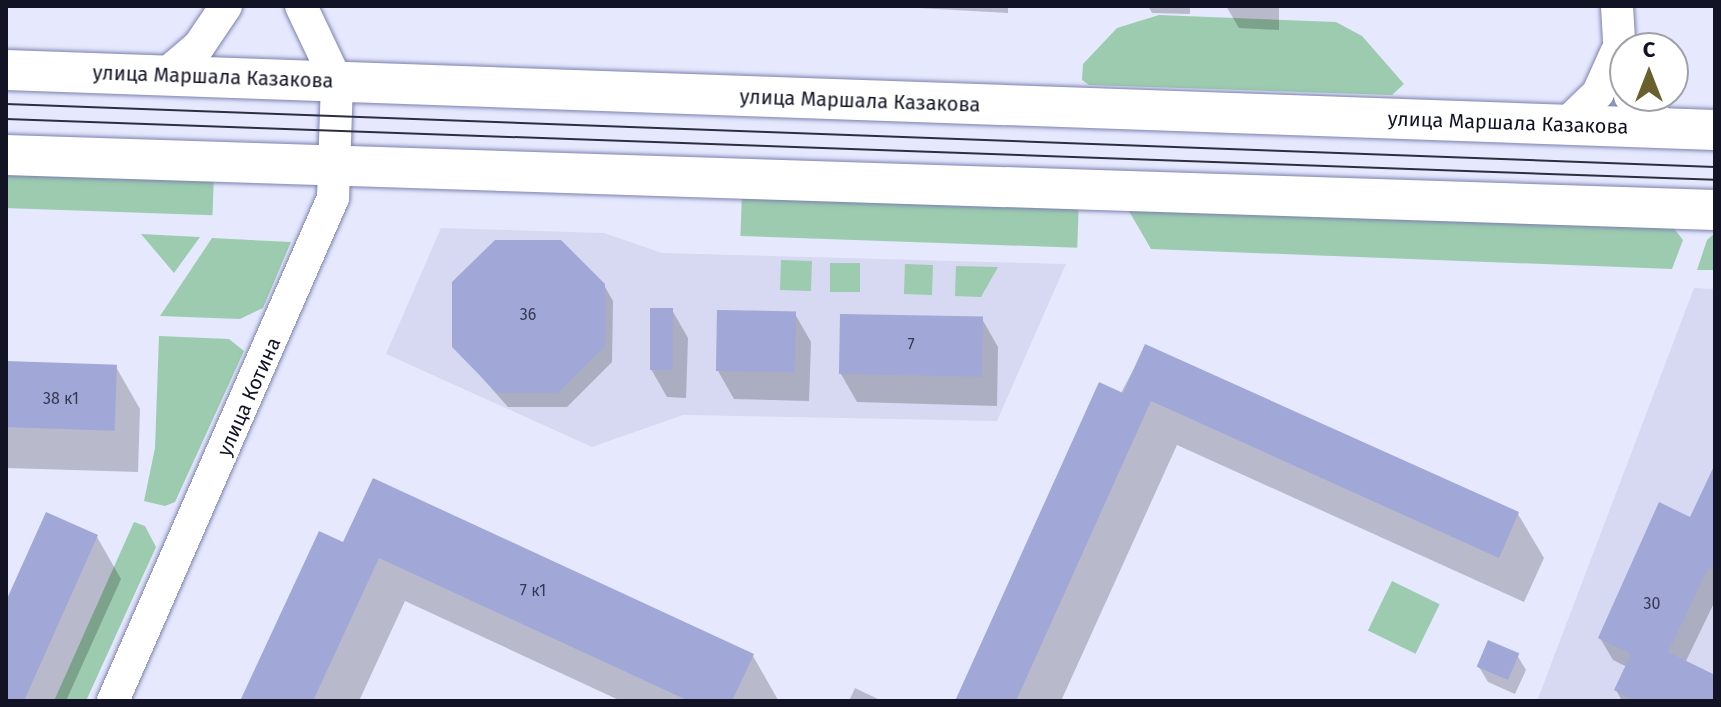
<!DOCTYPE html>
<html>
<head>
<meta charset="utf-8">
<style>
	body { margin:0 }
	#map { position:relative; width:1721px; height:707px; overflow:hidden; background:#e6e9fe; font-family:"Fira Sans",sans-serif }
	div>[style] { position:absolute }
	.built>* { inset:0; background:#d6d9f1 }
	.green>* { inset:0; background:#9ccbaf; transform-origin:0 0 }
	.shadow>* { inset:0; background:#0003 }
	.building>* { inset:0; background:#a1a7d7; transform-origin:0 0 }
	.roads { filter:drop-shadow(0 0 2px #7b81af) drop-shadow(0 0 2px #7b81af) }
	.minor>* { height:32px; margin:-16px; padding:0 16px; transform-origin:16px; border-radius:16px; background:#fff }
	.major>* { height:40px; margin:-20px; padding:0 20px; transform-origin:20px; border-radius:20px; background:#fff }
	.tram>* { height:2px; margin:-1px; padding:0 1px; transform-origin:1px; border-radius:1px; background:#2c2e3f }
	span { translate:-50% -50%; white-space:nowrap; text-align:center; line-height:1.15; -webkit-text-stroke:6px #fff; paint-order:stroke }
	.number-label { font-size:16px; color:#363952 }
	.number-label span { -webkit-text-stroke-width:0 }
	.street-label { font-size:20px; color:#121425 }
	.frame { position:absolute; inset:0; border:8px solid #121425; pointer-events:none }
	.north { position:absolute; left:1609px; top:32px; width:80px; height:80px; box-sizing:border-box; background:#fff; border:2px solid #a0a1a8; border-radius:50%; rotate:0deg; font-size:22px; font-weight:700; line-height:32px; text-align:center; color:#121425 }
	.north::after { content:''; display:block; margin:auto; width:28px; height:36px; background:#6a602d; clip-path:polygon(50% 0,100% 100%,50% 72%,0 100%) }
</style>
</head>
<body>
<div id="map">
	<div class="built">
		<div style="clip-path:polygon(441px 228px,604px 233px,662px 253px,1066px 264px,997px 421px,683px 415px,592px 447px,386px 354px)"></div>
		<div style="clip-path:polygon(1694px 288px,1715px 289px,1715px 701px,1537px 701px)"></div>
	</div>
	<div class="green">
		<div style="clip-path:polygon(1159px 15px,1336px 22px,1362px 36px,1404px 84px,1392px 95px,1089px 85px,1082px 80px,1083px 64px,1117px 28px)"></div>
		<div style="left:6px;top:168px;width:208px;height:40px;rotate:2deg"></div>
		<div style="left:742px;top:192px;width:337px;height:44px;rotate:2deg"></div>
		<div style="clip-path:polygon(1126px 206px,1672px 226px,1683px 240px,1672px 269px,1151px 249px)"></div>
		<div style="clip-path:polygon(1715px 233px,1715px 270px,1697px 270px,1707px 240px)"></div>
		<div style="clip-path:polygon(141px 234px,199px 237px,200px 237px,174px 273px)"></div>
		<div style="clip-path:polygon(212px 238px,291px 242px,263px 308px,240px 319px,160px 316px)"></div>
		<div style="left:781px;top:260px;width:31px;height:30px;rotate:2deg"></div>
		<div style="left:830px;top:263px;width:30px;height:29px"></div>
		<div style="left:905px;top:264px;width:28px;height:30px;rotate:2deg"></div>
		<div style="clip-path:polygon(956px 266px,998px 267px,981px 297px,955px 296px)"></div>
		<div style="clip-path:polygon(159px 336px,229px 339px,244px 351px,175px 502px,165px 506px,144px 501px,155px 448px)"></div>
		<div style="clip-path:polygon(134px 522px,145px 526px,156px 547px,86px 701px,54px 701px)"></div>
		<div style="left:1392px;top:581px;width:53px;height:55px;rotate:26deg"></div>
	</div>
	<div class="shadow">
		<div style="clip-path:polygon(883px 6px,1008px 6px,1008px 13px)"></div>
		<div style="clip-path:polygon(1148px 6px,1190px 6px,1190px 14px,1152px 13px)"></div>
		<div style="clip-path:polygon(1226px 6px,1279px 6px,1279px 30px,1239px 28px)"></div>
		<div style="clip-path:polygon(604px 285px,613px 301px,612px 362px,567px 407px,508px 407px,454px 346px)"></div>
		<div style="clip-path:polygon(672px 310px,688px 338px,686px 398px,667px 397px,651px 369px)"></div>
		<div style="clip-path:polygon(795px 314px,811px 342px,809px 401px,734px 399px,718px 371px)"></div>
		<div style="clip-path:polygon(982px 319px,998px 347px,997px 406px,857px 402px,841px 374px)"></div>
		<div style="clip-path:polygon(1146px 346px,1518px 514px,1544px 558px,1524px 602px,1177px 445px,1061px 701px,957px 701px)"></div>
		<div style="clip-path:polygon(6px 364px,116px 367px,140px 409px,138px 472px,6px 468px)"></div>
		<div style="clip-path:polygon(1715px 489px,1715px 601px,1685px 663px,1715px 677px,1715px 701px,1622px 701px,1616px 690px,1627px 667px,1613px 660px,1600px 638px)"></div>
		<div style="clip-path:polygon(97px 537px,121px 579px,66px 701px,6px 701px,6px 606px)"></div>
		<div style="clip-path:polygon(344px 544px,753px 656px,778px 700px,621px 701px,405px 601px,359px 701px,243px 701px)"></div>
		<div style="clip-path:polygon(1517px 655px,1526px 670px,1515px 694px,1488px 682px,1479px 667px)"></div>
		<div style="clip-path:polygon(855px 688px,878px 699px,879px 701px,849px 701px)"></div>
	</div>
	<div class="building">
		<div style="clip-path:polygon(495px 240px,561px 240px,605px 284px,605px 346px,558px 393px,497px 393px,452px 347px,452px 282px)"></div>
		<div style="left:650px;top:308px;width:23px;height:62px"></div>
		<div style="left:717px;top:310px;width:79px;height:61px;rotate:1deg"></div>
		<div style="left:840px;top:314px;width:143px;height:60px;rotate:1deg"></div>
		<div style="clip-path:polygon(1145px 344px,1519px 512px,1499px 558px,1151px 401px,1016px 701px,955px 701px,1099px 382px,1123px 393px)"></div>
		<div style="left:6px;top:361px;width:111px;height:66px;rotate:2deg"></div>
		<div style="clip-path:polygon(1715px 464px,1715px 571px,1708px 568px,1668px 652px,1715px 675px,1715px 701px,1636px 701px,1614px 690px,1631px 654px,1598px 638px,1659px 502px,1690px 517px)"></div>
		<div style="clip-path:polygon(373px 478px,754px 654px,732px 701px,689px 701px,379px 558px,313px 701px,240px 701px,319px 531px,343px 542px)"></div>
		<div style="clip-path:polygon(46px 512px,98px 535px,24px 701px,6px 701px,6px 601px)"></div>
		<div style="left:1488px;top:640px;width:34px;height:29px;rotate:23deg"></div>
	</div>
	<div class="roads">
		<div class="minor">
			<div style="left:1617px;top:6px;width:68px;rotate:86.6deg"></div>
			<div style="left:165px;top:75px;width:45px;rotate:-40.5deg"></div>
			<div style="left:199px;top:46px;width:48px;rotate:-56deg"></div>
			<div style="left:1630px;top:96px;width:49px;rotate:40.9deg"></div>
			<div style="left:1565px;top:125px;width:46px;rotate:-44.1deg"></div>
			<div style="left:1598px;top:93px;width:44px;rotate:-65.8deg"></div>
			<div style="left:113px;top:701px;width:549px;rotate:-66.38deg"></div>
			<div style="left:333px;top:198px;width:116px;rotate:-88deg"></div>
			<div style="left:337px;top:82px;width:84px;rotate:-115.3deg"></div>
		</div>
		<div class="major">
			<div style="left:6px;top:70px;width:1710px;rotate:2.01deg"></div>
			<div style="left:6px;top:155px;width:1710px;rotate:1.84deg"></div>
		</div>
	</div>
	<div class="tram">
		<div style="left:6px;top:104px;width:1710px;rotate:2.11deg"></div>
		<div style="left:6px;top:119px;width:1710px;rotate:2.04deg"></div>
	</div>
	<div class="number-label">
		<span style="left:528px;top:315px">36</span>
		<span style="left:911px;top:345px">7</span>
		<span style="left:61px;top:399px">38 к1</span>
		<span style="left:533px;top:591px">7 к1</span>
		<span style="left:1652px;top:604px">30</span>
	</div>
	<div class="street-label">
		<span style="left:213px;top:77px;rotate:2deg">улица Маршала Казакова</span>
		<span style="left:860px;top:101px;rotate:2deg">улица Маршала Казакова</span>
		<span style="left:1508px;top:123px;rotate:2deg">улица Маршала Казакова</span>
		<span style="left:249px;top:397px;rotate:-66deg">улица Котина</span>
	</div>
	<div class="frame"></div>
	<div class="north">С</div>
</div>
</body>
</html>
